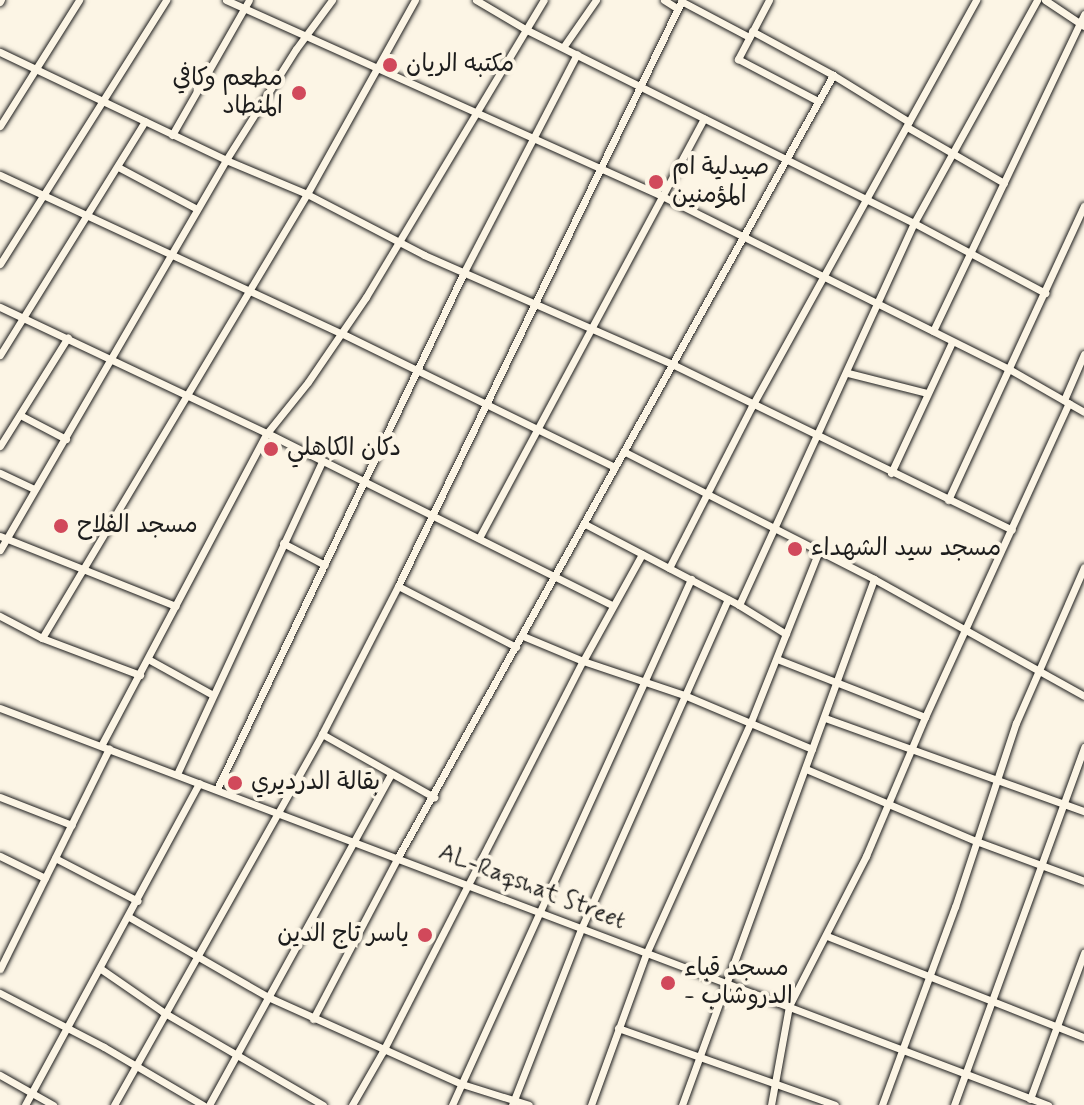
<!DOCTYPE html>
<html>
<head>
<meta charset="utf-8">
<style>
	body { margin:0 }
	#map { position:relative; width:1084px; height:1105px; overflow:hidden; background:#fcf5e5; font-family:Mynerve,"Playpen Sans Arabic",sans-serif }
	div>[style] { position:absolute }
	.roads { filter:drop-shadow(0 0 2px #1c1c1c) drop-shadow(0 0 2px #1c1c1c) }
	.minor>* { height:7px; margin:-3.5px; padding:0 3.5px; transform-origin:3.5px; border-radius:3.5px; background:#fcf5e5 }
	.tertiary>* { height:8px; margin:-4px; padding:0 4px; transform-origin:4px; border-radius:4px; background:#fcf5e5 }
	.dots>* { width:22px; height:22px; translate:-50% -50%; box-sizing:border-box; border:4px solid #fcf5e5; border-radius:50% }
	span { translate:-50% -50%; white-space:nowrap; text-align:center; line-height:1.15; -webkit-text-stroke:8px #fcf5e5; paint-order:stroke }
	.poi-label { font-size:24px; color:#1c1c1c }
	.left { translate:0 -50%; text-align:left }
	.right { translate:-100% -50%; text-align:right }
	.street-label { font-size:24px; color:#1c1c1c }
</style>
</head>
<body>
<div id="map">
	<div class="roads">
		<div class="minor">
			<div style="left:226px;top:0;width:476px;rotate:24.2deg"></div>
			<div style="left:660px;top:195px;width:390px;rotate:26.5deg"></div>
			<div style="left:1009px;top:369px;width:86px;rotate:29.8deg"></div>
			<div style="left:476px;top:0;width:59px;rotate:30.5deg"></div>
			<div style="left:527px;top:30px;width:432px;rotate:26.5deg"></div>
			<div style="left:914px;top:223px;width:149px;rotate:28.1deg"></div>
			<div style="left:664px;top:0;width:15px;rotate:32deg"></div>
			<div style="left:769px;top:0;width:67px;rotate:117.7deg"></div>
			<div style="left:738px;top:59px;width:90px;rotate:27.7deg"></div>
			<div style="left:1045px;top:0;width:47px;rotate:33.7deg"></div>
			<div style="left:681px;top:1px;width:77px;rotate:27.9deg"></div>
			<div style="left:752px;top:31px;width:92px;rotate:28.5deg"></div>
			<div style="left:833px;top:75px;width:89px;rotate:31.7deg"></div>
			<div style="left:564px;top:46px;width:56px;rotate:-55.2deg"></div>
			<div style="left:0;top:52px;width:250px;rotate:25.5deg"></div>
			<div style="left:226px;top:160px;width:88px;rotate:22.8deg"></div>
			<div style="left:307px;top:194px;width:132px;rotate:27.5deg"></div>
			<div style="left:424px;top:255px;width:271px;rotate:23.7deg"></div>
			<div style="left:672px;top:364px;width:378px;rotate:26deg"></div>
			<div style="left:0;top:126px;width:149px;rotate:-57.9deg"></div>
			<div style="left:907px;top:127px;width:112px;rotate:30deg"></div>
			<div style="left:172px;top:135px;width:155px;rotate:-60.3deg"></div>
			<div style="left:118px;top:167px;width:89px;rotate:28deg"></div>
			<div style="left:0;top:175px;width:376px;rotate:24.9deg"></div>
			<div style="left:341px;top:333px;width:305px;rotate:26.1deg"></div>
			<div style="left:0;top:264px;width:312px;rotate:-57.8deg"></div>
			<div style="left:0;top:307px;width:295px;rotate:25.3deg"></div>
			<div style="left:267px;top:433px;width:385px;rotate:26.5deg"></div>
			<div style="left:933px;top:331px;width:351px;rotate:-64.5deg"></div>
			<div style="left:0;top:355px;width:275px;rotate:-58.2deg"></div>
			<div style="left:848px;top:373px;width:81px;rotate:14.2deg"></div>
			<div style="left:1064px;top:400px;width:50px;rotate:-66.5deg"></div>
			<div style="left:20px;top:415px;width:52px;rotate:27.6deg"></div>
			<div style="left:0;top:446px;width:128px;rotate:-58deg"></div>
			<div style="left:625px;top:452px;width:280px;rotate:27deg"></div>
			<div style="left:874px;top:579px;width:240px;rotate:29.1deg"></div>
			<div style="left:0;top:473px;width:38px;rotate:25deg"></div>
			<div style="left:891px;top:473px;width:145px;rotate:-65deg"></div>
			<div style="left:948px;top:500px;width:324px;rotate:-65.2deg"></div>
			<div style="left:585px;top:524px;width:174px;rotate:27.7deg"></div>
			<div style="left:739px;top:605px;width:55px;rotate:31.7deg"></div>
			<div style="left:0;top:536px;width:189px;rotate:21.7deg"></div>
			<div style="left:479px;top:538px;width:476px;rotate:-61.8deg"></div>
			<div style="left:283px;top:543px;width:47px;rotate:27.6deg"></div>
			<div style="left:0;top:550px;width:451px;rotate:-59.9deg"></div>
			<div style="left:226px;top:160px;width:131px;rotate:-57.8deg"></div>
			<div style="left:296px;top:49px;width:61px;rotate:-53.7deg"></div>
			<div style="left:669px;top:568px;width:182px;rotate:-62.9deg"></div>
			<div style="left:752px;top:406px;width:464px;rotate:-61.1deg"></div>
			<div style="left:398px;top:586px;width:133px;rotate:27.3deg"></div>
			<div style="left:739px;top:605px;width:420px;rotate:-65.4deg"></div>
			<div style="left:914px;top:223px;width:255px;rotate:-61.1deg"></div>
			<div style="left:0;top:616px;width:47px;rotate:27.6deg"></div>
			<div style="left:42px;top:638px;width:105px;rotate:20.7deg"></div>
			<div style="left:523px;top:636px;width:65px;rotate:22.6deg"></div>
			<div style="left:583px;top:661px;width:107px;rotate:18.6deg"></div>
			<div style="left:684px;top:695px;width:139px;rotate:22.9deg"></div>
			<div style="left:42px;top:638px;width:517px;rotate:-59.17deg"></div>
			<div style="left:307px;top:194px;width:222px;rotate:-60.9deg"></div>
			<div style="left:148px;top:659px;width:74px;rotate:29deg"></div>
			<div style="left:777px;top:659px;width:159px;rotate:21.4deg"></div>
			<div style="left:0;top:708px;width:1121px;rotate:20.75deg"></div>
			<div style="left:825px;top:718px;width:275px;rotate:19.8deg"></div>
			<div style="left:322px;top:734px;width:129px;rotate:29.4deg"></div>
			<div style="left:102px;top:744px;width:352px;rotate:-62.1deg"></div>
			<div style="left:267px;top:433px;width:65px;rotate:-51.2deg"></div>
			<div style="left:308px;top:382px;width:103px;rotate:-55.7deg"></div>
			<div style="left:366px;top:297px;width:346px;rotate:-59.1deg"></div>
			<div style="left:806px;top:769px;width:185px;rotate:23deg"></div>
			<div style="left:976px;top:841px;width:115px;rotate:20.3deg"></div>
			<div style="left:177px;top:774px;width:345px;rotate:-65.1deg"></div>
			<div style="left:217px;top:789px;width:575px;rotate:-64.46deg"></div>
			<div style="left:465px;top:270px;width:243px;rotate:-62.6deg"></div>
			<div style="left:0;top:797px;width:77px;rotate:21.3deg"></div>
			<div style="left:0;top:856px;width:50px;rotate:26.1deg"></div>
			<div style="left:55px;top:858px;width:93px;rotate:27.4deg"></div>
			<div style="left:129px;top:917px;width:160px;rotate:29.9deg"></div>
			<div style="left:268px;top:997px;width:213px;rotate:24.2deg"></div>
			<div style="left:462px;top:1084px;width:70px;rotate:17.4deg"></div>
			<div style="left:827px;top:936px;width:276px;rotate:21.5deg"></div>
			<div style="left:0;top:969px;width:246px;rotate:-63.7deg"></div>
			<div style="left:101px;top:969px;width:75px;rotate:34.7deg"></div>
			<div style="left:163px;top:1012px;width:185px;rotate:30.2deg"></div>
			<div style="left:0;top:993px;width:117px;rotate:27.4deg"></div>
			<div style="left:104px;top:1047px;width:115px;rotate:30.4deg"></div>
			<div style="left:313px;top:1019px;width:183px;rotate:-62.3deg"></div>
			<div style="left:398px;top:857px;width:895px;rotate:-60.91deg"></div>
			<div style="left:618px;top:1028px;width:230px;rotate:19.5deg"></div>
			<div style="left:0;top:1075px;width:61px;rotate:29.5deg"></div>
			<div style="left:1030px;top:1099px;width:156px;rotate:-69.7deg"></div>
			<div style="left:25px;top:1105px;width:366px;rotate:-61.6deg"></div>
			<div style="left:114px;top:1105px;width:425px;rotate:-60.7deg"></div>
			<div style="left:322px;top:734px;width:166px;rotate:-62.8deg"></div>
			<div style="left:398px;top:586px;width:651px;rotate:-64.14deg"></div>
			<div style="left:209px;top:1105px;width:378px;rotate:-61.2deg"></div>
			<div style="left:352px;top:1105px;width:62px;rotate:-60.1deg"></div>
			<div style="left:383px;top:1051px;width:438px;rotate:-62.9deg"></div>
			<div style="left:583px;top:661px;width:122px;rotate:-61.1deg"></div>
			<div style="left:452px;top:1105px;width:578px;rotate:-65.56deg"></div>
			<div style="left:512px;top:1105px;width:189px;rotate:-68.6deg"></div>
			<div style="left:581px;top:929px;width:361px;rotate:-66deg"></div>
			<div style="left:591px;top:1105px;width:161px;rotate:-70deg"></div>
			<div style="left:646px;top:954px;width:252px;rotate:-65.7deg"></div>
			<div style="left:750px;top:724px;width:186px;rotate:-68.3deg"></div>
			<div style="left:682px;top:1105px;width:560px;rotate:-69.95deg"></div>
			<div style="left:771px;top:1105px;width:101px;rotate:-79.7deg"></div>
			<div style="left:789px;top:1006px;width:169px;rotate:-62.8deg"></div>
			<div style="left:866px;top:856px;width:151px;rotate:-67deg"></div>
			<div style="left:925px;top:717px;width:345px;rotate:-65.4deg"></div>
			<div style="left:882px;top:1105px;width:211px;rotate:-69.8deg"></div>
			<div style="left:955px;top:907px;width:194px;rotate:-71.7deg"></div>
			<div style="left:1016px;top:723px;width:170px;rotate:-66.4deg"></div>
			<div style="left:954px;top:1105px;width:381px;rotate:-70deg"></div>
		</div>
		<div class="tertiary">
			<div style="left:0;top:2px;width:2px;rotate:-63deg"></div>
		</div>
	</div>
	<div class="dots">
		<div style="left:390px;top:65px;background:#d1495b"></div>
		<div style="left:299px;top:93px;background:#d1495b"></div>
		<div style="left:656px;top:182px;background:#d1495b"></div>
		<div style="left:271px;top:449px;background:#d1495b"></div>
		<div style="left:61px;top:526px;background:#d1495b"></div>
		<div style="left:795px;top:549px;background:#d1495b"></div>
		<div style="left:235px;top:783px;background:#d1495b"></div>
		<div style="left:425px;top:935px;background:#d1495b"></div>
		<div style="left:668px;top:983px;background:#d1495b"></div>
	</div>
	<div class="poi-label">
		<span class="left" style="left:406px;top:65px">مكتبه الريان</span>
		<span class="right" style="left:283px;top:93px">مطعم وكافي<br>المنطاد</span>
		<span class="left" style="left:672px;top:182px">صيدلية ام<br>المؤمنين</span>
		<span class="left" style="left:287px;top:449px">دكان الكاهلي</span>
		<span class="left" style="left:77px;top:526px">مسجد الفلاح</span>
		<span class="left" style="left:811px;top:549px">مسجد سيد الشهداء</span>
		<span class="left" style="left:251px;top:783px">بقالة الدرديري</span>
		<span class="right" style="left:409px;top:935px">ياسر تاج الدين</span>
		<span class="left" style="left:684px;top:983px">مسجد قباء<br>- الدروشاب</span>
	</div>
	<div class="street-label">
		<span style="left:532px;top:887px;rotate:21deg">AL-Raqshat Street</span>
	</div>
</div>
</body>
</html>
